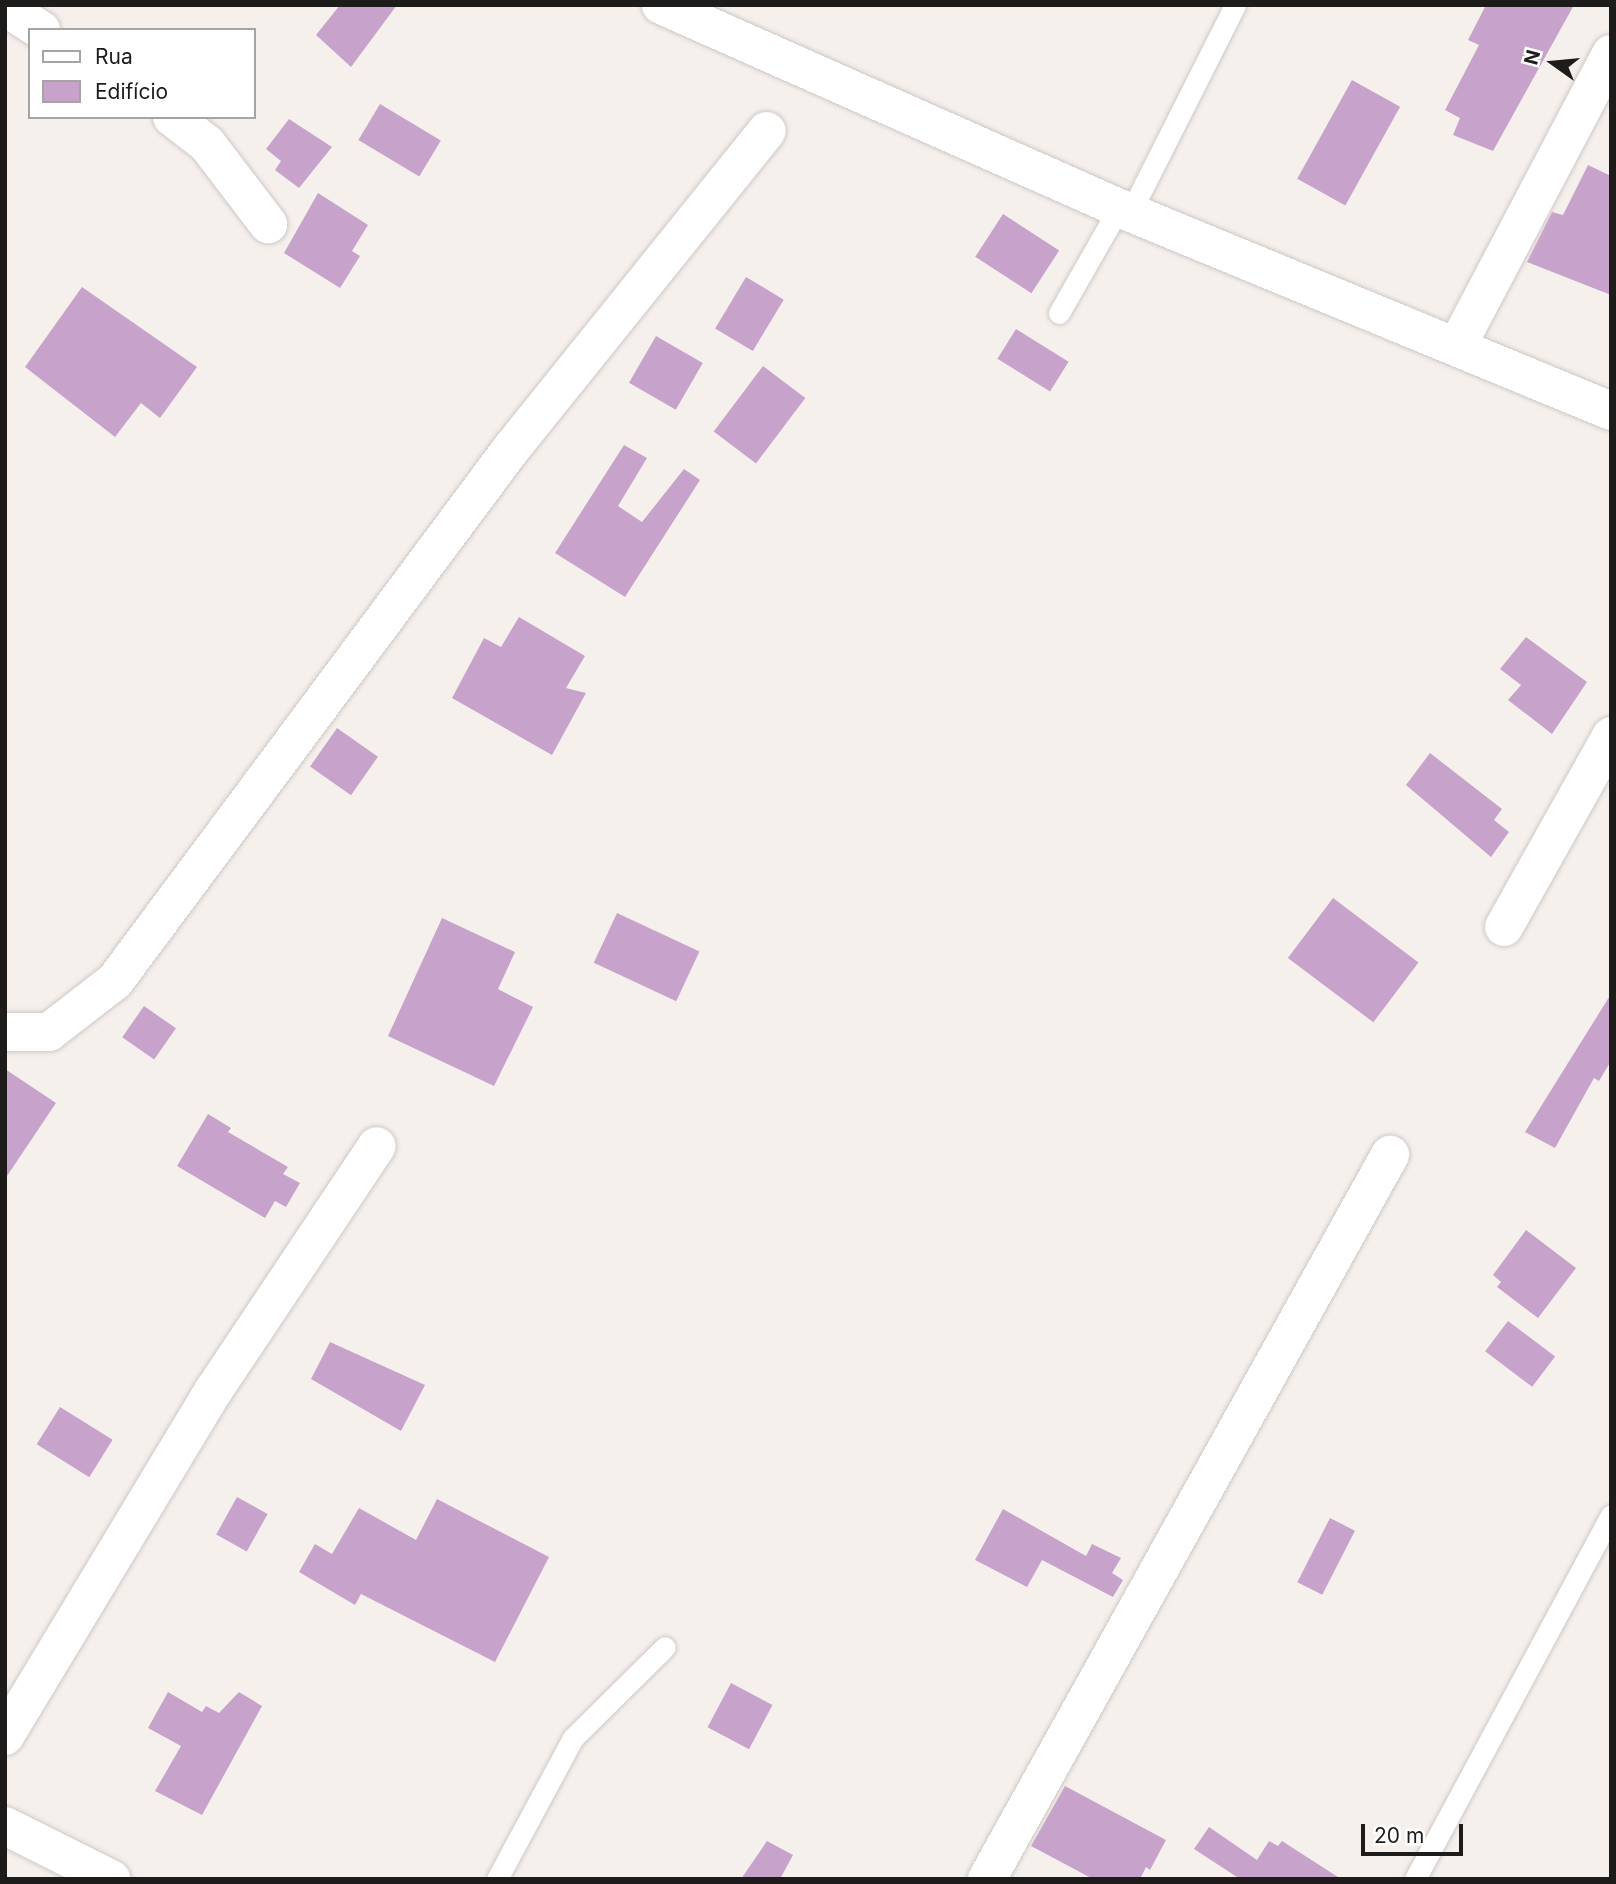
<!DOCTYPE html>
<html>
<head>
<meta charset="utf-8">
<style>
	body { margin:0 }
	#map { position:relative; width:1616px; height:1884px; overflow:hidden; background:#f6f0ed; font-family:Inter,sans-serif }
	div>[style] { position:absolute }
	.building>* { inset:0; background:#c7a3cb; transform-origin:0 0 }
	.roads { filter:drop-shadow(0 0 2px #cec8c5) drop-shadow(0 0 2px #cec8c5) }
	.service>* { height:21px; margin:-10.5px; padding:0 10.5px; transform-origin:10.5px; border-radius:10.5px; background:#fff }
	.minor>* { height:38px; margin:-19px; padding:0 19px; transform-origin:19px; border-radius:19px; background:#fff }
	span { translate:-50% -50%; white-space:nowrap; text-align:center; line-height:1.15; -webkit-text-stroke:7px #fff; paint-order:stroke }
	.frame { position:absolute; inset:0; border:7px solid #1e1c1b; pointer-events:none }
	.legend { position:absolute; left:28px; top:28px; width:228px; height:91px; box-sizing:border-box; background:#fff; border:2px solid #a5a4a4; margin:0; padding:9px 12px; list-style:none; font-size:21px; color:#1e1c1b }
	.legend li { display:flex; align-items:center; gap:14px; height:35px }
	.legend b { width:35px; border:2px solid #a5a4a4 }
	.north { position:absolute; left:1518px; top:28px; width:70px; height:70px; -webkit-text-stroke:5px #fff; paint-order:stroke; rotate:285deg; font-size:19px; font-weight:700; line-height:28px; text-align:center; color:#1e1c1b }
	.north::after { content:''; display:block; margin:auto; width:24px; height:32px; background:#1e1c1b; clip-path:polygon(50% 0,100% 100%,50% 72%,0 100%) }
	.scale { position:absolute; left:1361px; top:1824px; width:102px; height:32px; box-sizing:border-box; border:4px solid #1e1c1b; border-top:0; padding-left:9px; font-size:21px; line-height:24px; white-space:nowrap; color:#1e1c1b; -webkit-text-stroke:5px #fff; paint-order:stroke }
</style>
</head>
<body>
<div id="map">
	<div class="building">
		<div style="clip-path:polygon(340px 5px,397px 5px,351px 67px,316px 35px)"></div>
		<div style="clip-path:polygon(1486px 5px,1574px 5px,1493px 151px,1453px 135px,1460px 118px,1445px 110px,1479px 45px,1468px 40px)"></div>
		<div style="left:1352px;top:80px;width:55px;height:113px;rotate:29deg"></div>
		<div style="left:380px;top:104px;width:71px;height:42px;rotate:31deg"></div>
		<div style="clip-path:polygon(289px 119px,332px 147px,299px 188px,275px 170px,281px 161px,266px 149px)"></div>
		<div style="clip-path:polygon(1588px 165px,1611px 176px,1611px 295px,1527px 262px,1552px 212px,1563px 215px)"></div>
		<div style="clip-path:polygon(318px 193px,368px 225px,352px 251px,360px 256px,340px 288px,284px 253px)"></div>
		<div style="left:1003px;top:214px;width:67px;height:51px;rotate:33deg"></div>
		<div style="left:746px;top:277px;width:44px;height:60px;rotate:31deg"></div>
		<div style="clip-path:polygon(82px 287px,197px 367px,160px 418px,141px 403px,115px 437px,25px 367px)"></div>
		<div style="left:1016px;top:329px;width:62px;height:35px;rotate:32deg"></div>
		<div style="left:656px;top:336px;width:54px;height:54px;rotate:30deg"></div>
		<div style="left:763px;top:366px;width:53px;height:82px;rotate:37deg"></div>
		<div style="clip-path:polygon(624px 445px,647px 458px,618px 506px,642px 522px,684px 469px,700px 480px,625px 597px,555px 553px)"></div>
		<div style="clip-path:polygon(519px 617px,585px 656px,566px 688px,586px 693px,552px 755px,452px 698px,484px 638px,501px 647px)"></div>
		<div style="clip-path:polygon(1526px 637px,1587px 682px,1552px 734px,1508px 700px,1521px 685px,1500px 669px)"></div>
		<div style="left:337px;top:728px;width:50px;height:47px;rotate:35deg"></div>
		<div style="clip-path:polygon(1430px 753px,1502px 809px,1494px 820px,1509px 832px,1491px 857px,1406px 785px)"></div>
		<div style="left:1333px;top:898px;width:107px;height:75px;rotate:37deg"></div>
		<div style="left:617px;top:913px;width:91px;height:55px;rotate:25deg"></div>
		<div style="clip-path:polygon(442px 918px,515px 952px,498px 989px,533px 1007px,494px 1086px,388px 1036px)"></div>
		<div style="clip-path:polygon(1611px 994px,1611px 1061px,1599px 1081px,1594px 1078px,1555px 1148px,1525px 1132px)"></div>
		<div style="left:144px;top:1006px;width:39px;height:38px;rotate:35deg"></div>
		<div style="clip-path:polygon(5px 1069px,56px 1103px,5px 1179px)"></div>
		<div style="clip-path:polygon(208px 1114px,231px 1128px,228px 1132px,288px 1167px,283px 1174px,300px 1183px,286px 1207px,275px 1201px,265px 1218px,177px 1166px)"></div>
		<div style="clip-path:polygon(1526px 1230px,1576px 1268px,1538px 1318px,1497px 1287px,1501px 1282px,1493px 1275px)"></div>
		<div style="left:1508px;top:1321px;width:59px;height:38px;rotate:37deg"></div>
		<div style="clip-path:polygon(330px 1342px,425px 1385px,401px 1431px,311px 1379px)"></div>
		<div style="left:60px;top:1407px;width:62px;height:44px;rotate:32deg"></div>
		<div style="left:237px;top:1497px;width:35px;height:43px;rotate:29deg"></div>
		<div style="clip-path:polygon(437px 1499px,549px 1557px,495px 1662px,361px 1594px,355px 1605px,299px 1572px,315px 1544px,332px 1554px,359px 1508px,416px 1540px)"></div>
		<div style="clip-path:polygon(1003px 1509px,1086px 1556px,1092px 1544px,1121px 1558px,1112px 1573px,1123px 1580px,1113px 1597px,1042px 1560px,1027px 1587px,975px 1560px)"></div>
		<div style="left:1330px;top:1518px;width:28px;height:72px;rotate:27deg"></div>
		<div style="left:731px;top:1683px;width:47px;height:50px;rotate:28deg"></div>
		<div style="clip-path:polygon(168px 1692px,202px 1712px,206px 1706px,219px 1713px,239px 1692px,262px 1706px,202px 1815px,155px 1791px,181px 1746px,148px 1728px)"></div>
		<div style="clip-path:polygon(1065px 1786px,1166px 1840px,1150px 1870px,1146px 1867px,1140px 1879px,1093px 1879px,1031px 1846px)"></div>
		<div style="clip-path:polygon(1209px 1827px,1257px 1860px,1269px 1841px,1278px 1846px,1282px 1841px,1341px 1879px,1240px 1879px,1194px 1849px)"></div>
		<div style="clip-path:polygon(767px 1841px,793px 1855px,780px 1879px,741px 1879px)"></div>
	</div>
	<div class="roads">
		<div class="service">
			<div style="left:1130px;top:213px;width:233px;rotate:-63.2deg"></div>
			<div style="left:1059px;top:313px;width:121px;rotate:-60.3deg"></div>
			<div style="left:497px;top:1879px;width:160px;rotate:-61.7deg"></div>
			<div style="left:573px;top:1738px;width:129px;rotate:-44.7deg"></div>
			<div style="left:1415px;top:1879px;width:413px;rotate:-61.7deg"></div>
		</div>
		<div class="minor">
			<div style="left:661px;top:5px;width:501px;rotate:23.9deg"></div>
			<div style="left:1119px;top:208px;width:532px;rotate:22.42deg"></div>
			<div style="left:5px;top:7px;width:43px;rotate:32.6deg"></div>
			<div style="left:172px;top:117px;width:44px;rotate:37.6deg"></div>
			<div style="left:207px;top:144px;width:101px;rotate:52.7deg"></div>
			<div style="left:1458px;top:344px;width:328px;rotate:-62.2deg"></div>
			<div style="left:1504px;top:927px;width:219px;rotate:-60.7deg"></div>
			<div style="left:5px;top:1032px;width:44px"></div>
			<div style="left:49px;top:1032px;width:83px;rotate:-37.7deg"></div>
			<div style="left:115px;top:981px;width:663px;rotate:-53.34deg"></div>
			<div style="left:511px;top:449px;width:408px;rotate:-51.2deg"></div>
			<div style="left:5px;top:1736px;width:404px;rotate:-58.9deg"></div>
			<div style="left:214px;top:1390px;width:293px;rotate:-56.3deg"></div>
			<div style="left:5px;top:1826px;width:119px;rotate:26.6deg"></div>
			<div style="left:987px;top:1879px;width:829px;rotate:-60.9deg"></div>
		</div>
	</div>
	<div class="frame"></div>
	<ul class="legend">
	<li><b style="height:9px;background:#fff"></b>Rua</li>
	<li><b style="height:19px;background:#c7a3cb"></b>Edifício</li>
	</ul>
	<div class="north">N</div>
	<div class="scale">20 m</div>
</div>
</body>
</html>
